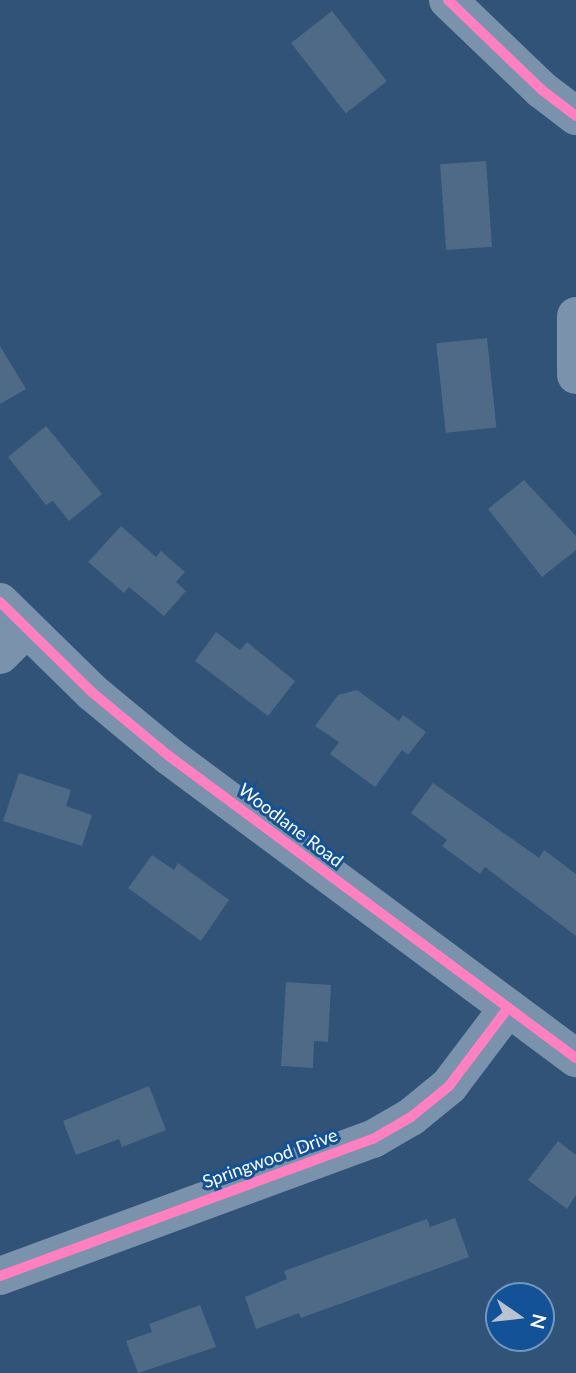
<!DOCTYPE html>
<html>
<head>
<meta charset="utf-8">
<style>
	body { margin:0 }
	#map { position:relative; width:576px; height:1373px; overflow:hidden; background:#315378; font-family:Lato,sans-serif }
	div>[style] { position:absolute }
	.building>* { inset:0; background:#4e6a87; transform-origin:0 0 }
	.minor>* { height:38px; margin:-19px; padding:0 19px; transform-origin:19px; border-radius:19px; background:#7a92ab }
	.cycleway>* { height:10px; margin:-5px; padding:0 5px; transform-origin:5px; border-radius:5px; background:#ff80c0 }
	span { translate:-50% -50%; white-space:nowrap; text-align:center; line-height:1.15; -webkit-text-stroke:6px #135296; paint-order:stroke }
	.street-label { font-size:18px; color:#fff }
	.north { position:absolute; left:485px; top:1282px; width:70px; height:70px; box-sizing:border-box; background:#135296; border:2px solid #7197c0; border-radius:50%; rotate:104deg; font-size:19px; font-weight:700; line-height:28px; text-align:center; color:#fff }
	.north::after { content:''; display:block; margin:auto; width:24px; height:32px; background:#b7c3d0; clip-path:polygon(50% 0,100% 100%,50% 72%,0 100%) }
</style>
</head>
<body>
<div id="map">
	<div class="building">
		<div style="left:332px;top:11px;width:89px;height:52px;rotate:52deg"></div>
		<div style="left:486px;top:161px;width:86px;height:46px;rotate:86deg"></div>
		<div style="left:487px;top:338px;width:90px;height:51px;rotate:84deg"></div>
		<div style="clip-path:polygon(0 346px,26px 389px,0 404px)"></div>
		<div style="clip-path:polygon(46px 426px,102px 494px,69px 521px,53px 501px,46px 505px,8px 457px)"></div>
		<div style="clip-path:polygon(524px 480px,576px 536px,576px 550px,542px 577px,488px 509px)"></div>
		<div style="clip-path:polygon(121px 526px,156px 557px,161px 551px,185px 572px,176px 582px,186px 591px,164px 616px,129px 587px,124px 593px,88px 562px)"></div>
		<div style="clip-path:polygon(216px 632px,240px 650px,247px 642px,295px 681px,268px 716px,195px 661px)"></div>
		<div style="clip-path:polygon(357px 690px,399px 721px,403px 715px,426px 732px,408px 755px,402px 750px,375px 787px,330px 754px,339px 742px,315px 726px,338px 695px)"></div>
		<div style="clip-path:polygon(19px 773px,71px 790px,66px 806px,92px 815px,82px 846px,3px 821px)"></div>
		<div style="clip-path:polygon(433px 783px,539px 858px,544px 850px,576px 874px,576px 936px,485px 867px,480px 874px,442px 846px,447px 840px,411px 813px)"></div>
		<div style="clip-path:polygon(152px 855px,174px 870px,178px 863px,229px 900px,201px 941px,128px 888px)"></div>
		<div style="clip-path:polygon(286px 982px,331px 985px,328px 1042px,314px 1041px,313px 1068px,281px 1066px)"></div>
		<div style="clip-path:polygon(149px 1086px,166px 1130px,122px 1147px,119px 1139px,76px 1155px,63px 1121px)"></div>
		<div style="clip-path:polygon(558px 1141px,576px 1155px,576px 1195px,567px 1209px,528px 1180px)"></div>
		<div style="clip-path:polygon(455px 1218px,469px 1257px,301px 1318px,299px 1313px,256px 1329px,245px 1297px,287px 1279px,284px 1271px,427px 1219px,430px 1227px)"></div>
		<div style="clip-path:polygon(200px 1305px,216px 1347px,138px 1373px,126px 1341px,152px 1332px,149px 1324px)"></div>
	</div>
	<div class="minor">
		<div style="left:448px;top:0;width:130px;rotate:43.8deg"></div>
		<div style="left:542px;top:90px;width:43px;rotate:37.4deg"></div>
		<div style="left:576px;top:316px;width:59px;rotate:90deg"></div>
		<div style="left:0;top:602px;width:130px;rotate:44.4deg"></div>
		<div style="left:93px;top:693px;width:99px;rotate:39.7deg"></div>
		<div style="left:169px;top:756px;width:507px;rotate:36.58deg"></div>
		<div style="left:0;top:655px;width:37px;rotate:-45deg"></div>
		<div style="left:0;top:1276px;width:397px;rotate:-20.2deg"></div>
		<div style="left:373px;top:1139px;width:44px;rotate:-30.1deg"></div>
		<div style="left:411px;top:1117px;width:49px;rotate:-39.2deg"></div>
		<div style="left:449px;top:1086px;width:98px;rotate:-52.9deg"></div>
	</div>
	<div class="cycleway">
		<div style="left:448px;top:0;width:130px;rotate:43.8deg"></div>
		<div style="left:542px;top:90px;width:43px;rotate:37.4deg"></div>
		<div style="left:0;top:602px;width:130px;rotate:44.4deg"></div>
		<div style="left:93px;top:693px;width:99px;rotate:39.7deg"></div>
		<div style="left:169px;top:756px;width:507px;rotate:36.58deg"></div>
		<div style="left:0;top:1276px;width:397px;rotate:-20.2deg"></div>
		<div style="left:373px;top:1139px;width:44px;rotate:-30.1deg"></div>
		<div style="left:411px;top:1117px;width:49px;rotate:-39.2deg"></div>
		<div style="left:449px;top:1086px;width:98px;rotate:-52.9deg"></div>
	</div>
	<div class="street-label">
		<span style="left:291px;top:825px;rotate:37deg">Woodlane Road</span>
		<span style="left:270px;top:1158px;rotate:-20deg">Springwood Drive</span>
	</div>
	<div class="north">N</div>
</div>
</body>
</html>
